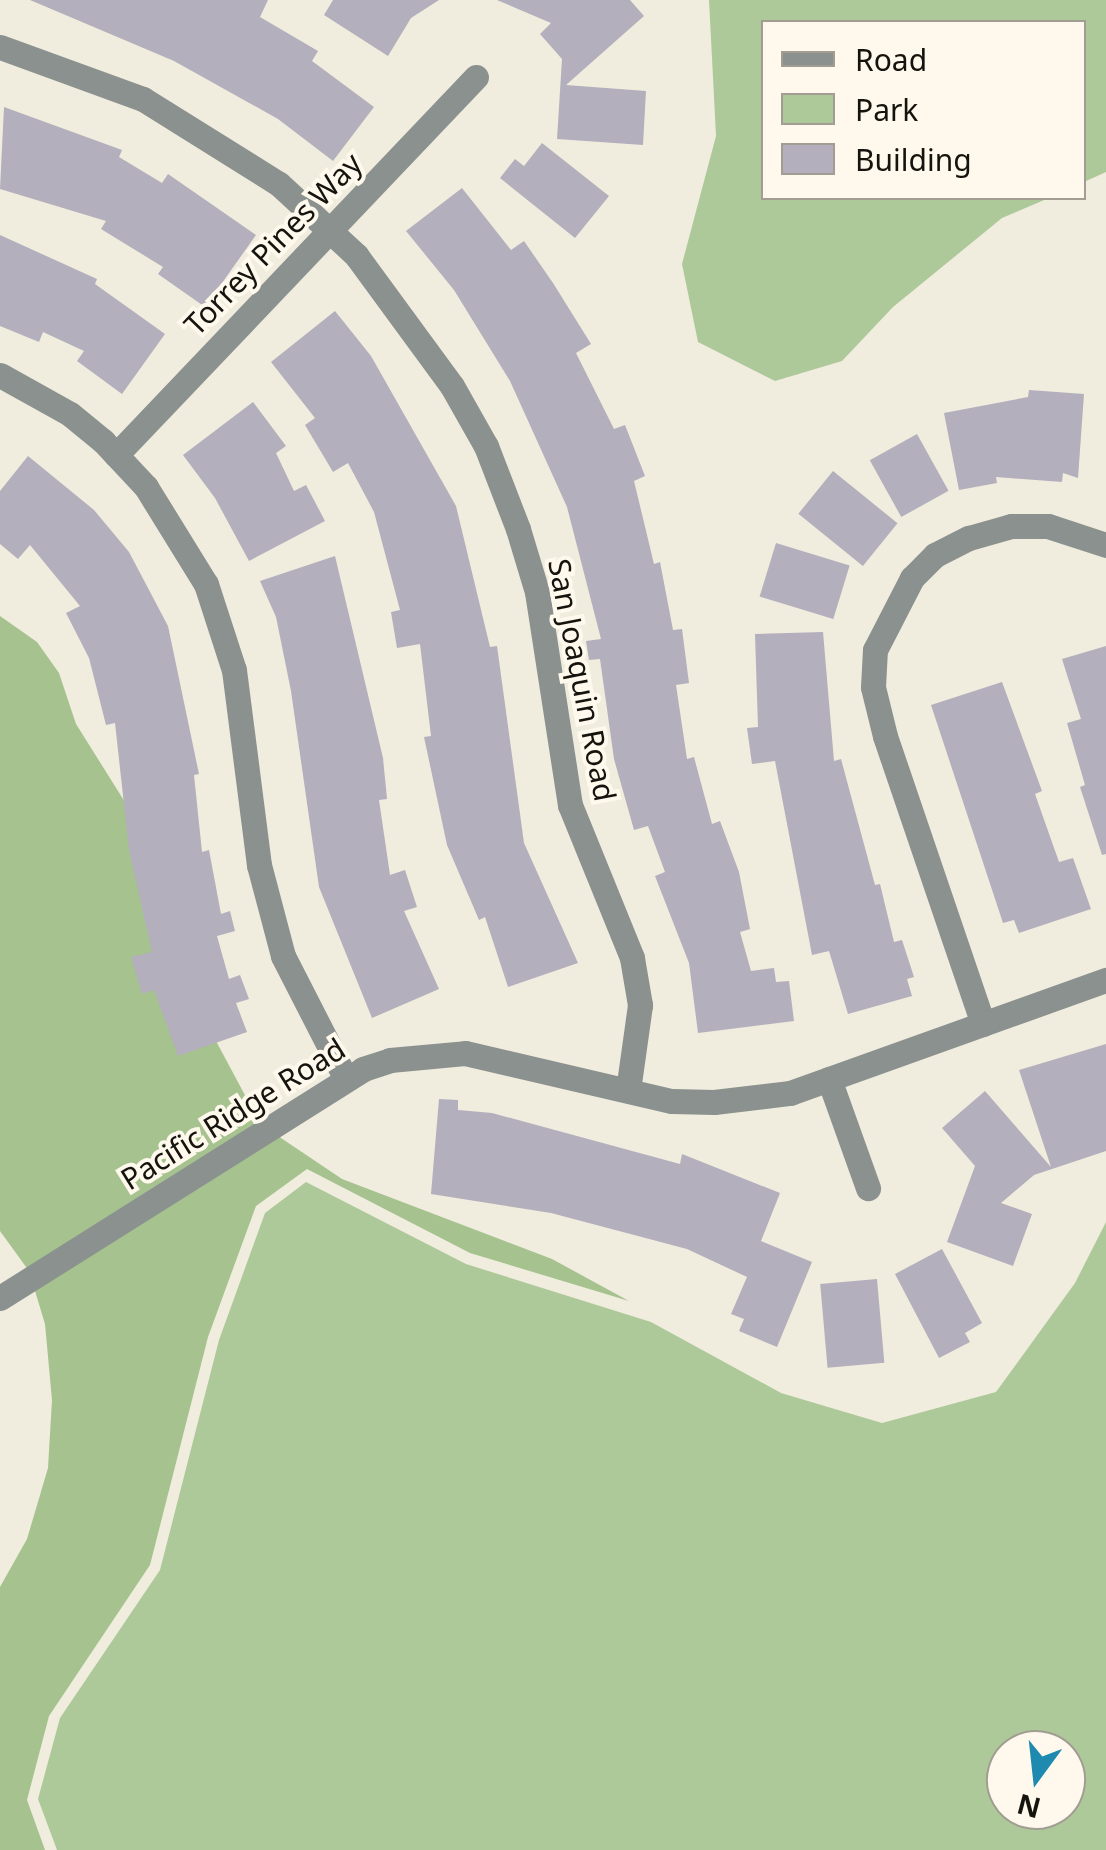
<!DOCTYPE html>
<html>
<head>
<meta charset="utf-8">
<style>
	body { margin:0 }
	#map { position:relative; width:1106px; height:1850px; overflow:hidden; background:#f0ecde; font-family:"Noto Sans",sans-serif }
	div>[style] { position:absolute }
	.green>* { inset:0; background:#aec999 }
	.forest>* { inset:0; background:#a5c28f }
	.building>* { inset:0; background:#b3afbc; transform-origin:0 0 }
	.minor>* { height:25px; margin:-12.5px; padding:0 12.5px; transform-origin:12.5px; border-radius:12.5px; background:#8b918f }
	span { translate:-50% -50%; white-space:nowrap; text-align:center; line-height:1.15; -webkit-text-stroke:8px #fef9ec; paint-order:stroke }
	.street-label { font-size:30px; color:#15130e }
	.legend { position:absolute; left:761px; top:20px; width:325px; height:180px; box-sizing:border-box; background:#fef9ec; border:2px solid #a19d93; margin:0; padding:12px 18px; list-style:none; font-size:30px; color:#15130e }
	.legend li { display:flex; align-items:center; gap:20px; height:50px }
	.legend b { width:50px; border:2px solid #a19d93 }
	.north { position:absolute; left:986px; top:1730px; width:100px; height:100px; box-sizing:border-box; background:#fef9ec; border:2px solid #a19d93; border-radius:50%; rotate:195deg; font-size:28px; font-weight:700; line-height:40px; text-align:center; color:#15130e }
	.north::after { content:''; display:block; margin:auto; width:35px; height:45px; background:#1e8ab0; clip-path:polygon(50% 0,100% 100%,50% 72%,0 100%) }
</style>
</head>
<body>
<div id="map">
	<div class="green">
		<div style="clip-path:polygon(709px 0,1106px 0,1106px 172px,1084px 182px,1084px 22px,764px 22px,764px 198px,1049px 198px,1002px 218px,893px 307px,842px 361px,775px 381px,698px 342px,682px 264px,716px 136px)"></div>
		<div style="clip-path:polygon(evenodd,306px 1182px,466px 1264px,651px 1322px,781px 1393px,882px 1423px,996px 1392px,1075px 1283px,1106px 1222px,1106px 1850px,57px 1850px,38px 1799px,60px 1718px,160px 1570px,219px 1340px,265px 1213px,306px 1182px,1066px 1750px,1066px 1810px,1006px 1810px,1006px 1750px,1066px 1750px)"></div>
	</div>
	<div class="forest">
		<div style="clip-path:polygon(0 616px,37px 642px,59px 673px,76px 724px,140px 826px,201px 1013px,247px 1099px,281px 1138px,342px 1179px,552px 1259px,629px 1301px,470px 1253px,307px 1169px,256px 1206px,208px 1337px,150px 1565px,49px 1716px,27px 1800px,45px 1850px,0 1850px,0 1587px,27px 1539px,48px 1468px,52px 1400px,45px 1324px,29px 1271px,0 1231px)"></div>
	</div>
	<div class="building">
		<div style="clip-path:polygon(30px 0,268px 0,260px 17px,318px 51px,312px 61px,374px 107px,333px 161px,278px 119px,174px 61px)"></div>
		<div style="clip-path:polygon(333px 0,439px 0,411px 18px,388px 56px,324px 15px)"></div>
		<div style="clip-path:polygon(497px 0,630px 0,644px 16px,566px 85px,646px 91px,643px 145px,557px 139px,562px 59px,540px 34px,551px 23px)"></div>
		<div style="clip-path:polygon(4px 107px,122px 150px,119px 157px,162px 183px,168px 174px,256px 235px,205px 307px,158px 274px,163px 267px,101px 229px,106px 221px,0 189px)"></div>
		<div style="clip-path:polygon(542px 143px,609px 196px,575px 238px,500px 178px,515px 159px,524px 166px)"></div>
		<div style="clip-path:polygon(462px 188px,511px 250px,524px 241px,553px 283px,591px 344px,576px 353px,614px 429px,625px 425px,645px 476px,634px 481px,654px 564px,660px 562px,673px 630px,682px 629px,689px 683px,676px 685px,687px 759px,694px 757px,712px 824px,720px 821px,739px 872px,750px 929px,740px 932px,751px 971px,774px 968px,776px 982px,789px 981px,794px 1021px,698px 1033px,689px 963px,655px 876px,665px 872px,648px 826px,634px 830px,614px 759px,600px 659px,589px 660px,586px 641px,601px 639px,567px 507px,510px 381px,454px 290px,406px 231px)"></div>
		<div style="clip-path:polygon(0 235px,97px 279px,95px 284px,165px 334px,122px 394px,77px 361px,84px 351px,43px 332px,39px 342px,0 326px)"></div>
		<div style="clip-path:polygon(335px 311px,371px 356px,456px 506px,490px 647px,497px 646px,524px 843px,578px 963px,508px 987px,485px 917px,479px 920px,447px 845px,424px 737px,431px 736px,420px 644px,397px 648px,391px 612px,400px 610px,374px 512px,348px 463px,333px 472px,305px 425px,315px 418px,271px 362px)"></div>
		<div style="clip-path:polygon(1029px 390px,1084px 394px,1078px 478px,1063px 473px,1062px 482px,996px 477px,997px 483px,959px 490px,944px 413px,1028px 397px)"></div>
		<div style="clip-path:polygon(253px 402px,286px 446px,276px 453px,294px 491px,306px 485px,325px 521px,249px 561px,215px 498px,183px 455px)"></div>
		<div style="left:917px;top:434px;width:65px;height:54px;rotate:61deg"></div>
		<div style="clip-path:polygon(28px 456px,94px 510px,129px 552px,168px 626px,199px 774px,194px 775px,202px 852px,209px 850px,221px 914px,230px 911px,235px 931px,217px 936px,229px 979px,240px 975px,249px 999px,236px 1003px,247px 1032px,178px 1056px,154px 990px,142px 994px,131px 957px,152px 952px,129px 850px,115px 723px,106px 725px,89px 658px,66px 613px,80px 606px,30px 545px,18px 559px,0 544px,0 491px)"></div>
		<div style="left:833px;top:471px;width:83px;height:55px;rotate:39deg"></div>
		<div style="left:776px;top:543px;width:77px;height:56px;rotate:17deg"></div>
		<div style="clip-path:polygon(335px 556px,383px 758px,387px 799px,379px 800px,390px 875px,405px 870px,417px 907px,404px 911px,439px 989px,372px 1018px,319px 887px,291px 691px,276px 617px,260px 581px)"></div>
		<div style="clip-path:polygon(823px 632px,834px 761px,841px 759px,875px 885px,880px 884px,894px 942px,902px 940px,914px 977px,907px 979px,912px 996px,848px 1014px,829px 951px,812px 955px,775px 761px,752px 764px,747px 728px,758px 727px,755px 634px)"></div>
		<div style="clip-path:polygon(1106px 646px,1106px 854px,1102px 855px,1080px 787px,1085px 785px,1067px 723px,1081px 719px,1062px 659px)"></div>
		<div style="clip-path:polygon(1002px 682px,1042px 791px,1035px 794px,1059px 862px,1073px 858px,1091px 909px,1019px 933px,1014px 920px,1003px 923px,931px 705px)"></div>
		<div style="clip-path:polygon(1106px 1044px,1106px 1151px,1034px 1175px,1001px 1203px,1032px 1214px,1013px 1266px,947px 1242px,975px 1166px,942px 1128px,985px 1091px,1051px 1167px,1019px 1070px)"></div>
		<div style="clip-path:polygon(439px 1099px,458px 1100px,458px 1110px,492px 1113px,680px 1164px,682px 1154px,780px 1193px,761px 1241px,812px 1262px,777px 1347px,739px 1331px,744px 1319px,731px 1314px,747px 1277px,687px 1249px,551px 1213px,431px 1194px)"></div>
		<div style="clip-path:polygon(942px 1249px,982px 1323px,965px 1333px,970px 1342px,939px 1358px,895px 1274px)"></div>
		<div style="left:877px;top:1279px;width:84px;height:57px;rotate:85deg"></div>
	</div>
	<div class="minor">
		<div style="left:0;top:47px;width:152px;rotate:20deg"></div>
		<div style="left:143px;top:99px;width:160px;rotate:32deg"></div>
		<div style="left:279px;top:184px;width:105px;rotate:42.7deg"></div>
		<div style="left:356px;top:255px;width:162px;rotate:53.8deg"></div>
		<div style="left:452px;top:386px;width:69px;rotate:60.5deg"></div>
		<div style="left:486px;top:446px;width:89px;rotate:68.9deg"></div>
		<div style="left:518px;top:529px;width:66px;rotate:73.2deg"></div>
		<div style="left:537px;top:592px;width:216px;rotate:81.2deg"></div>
		<div style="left:570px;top:805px;width:165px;rotate:67.9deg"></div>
		<div style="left:632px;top:958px;width:48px;rotate:80.3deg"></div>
		<div style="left:640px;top:1005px;width:86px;rotate:98deg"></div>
		<div style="left:0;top:375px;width:80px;rotate:29.1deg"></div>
		<div style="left:70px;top:414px;width:43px;rotate:39.3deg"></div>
		<div style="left:103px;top:441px;width:63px;rotate:46.9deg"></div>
		<div style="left:146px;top:487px;width:114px;rotate:58.3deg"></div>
		<div style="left:206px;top:584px;width:90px;rotate:72deg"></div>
		<div style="left:234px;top:670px;width:197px;rotate:82.7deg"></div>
		<div style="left:259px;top:865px;width:94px;rotate:75.2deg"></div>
		<div style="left:283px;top:956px;width:138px;rotate:62.9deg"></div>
		<div style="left:116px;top:455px;width:522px;rotate:-46.4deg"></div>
		<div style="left:983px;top:1024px;width:304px;rotate:-108.8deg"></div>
		<div style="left:885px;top:736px;width:50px;rotate:-103.8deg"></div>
		<div style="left:873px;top:687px;width:37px;rotate:-87deg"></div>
		<div style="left:875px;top:650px;width:81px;rotate:-62.8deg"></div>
		<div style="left:912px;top:578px;width:33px;rotate:-45deg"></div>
		<div style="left:935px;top:555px;width:38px;rotate:-27deg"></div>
		<div style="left:969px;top:538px;width:44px;rotate:-15.9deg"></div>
		<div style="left:1011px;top:526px;width:37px"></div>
		<div style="left:1048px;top:526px;width:61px;rotate:18.1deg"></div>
		<div style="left:829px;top:1079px;width:116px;rotate:70.3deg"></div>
		<div style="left:0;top:1298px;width:429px;rotate:-32.2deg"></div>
		<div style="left:363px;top:1069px;width:28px;rotate:-18deg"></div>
		<div style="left:390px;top:1060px;width:75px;rotate:-5.3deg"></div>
		<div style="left:465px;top:1053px;width:212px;rotate:13.1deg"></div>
		<div style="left:672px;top:1101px;width:42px;rotate:1.4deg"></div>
		<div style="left:714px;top:1102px;width:77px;rotate:-6.8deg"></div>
		<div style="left:790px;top:1093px;width:336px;rotate:-19.7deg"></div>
	</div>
	<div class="street-label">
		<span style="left:273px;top:244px;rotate:-46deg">Torrey Pines Way</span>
		<span style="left:582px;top:680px;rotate:79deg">San Joaquin Road</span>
		<span style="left:233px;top:1114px;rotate:-32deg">Pacific Ridge Road</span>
	</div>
	<ul class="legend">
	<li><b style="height:12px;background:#8b918f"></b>Road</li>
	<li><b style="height:28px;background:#aec999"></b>Park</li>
	<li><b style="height:28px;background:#b3afbc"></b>Building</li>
	</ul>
	<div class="north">N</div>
</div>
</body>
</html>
